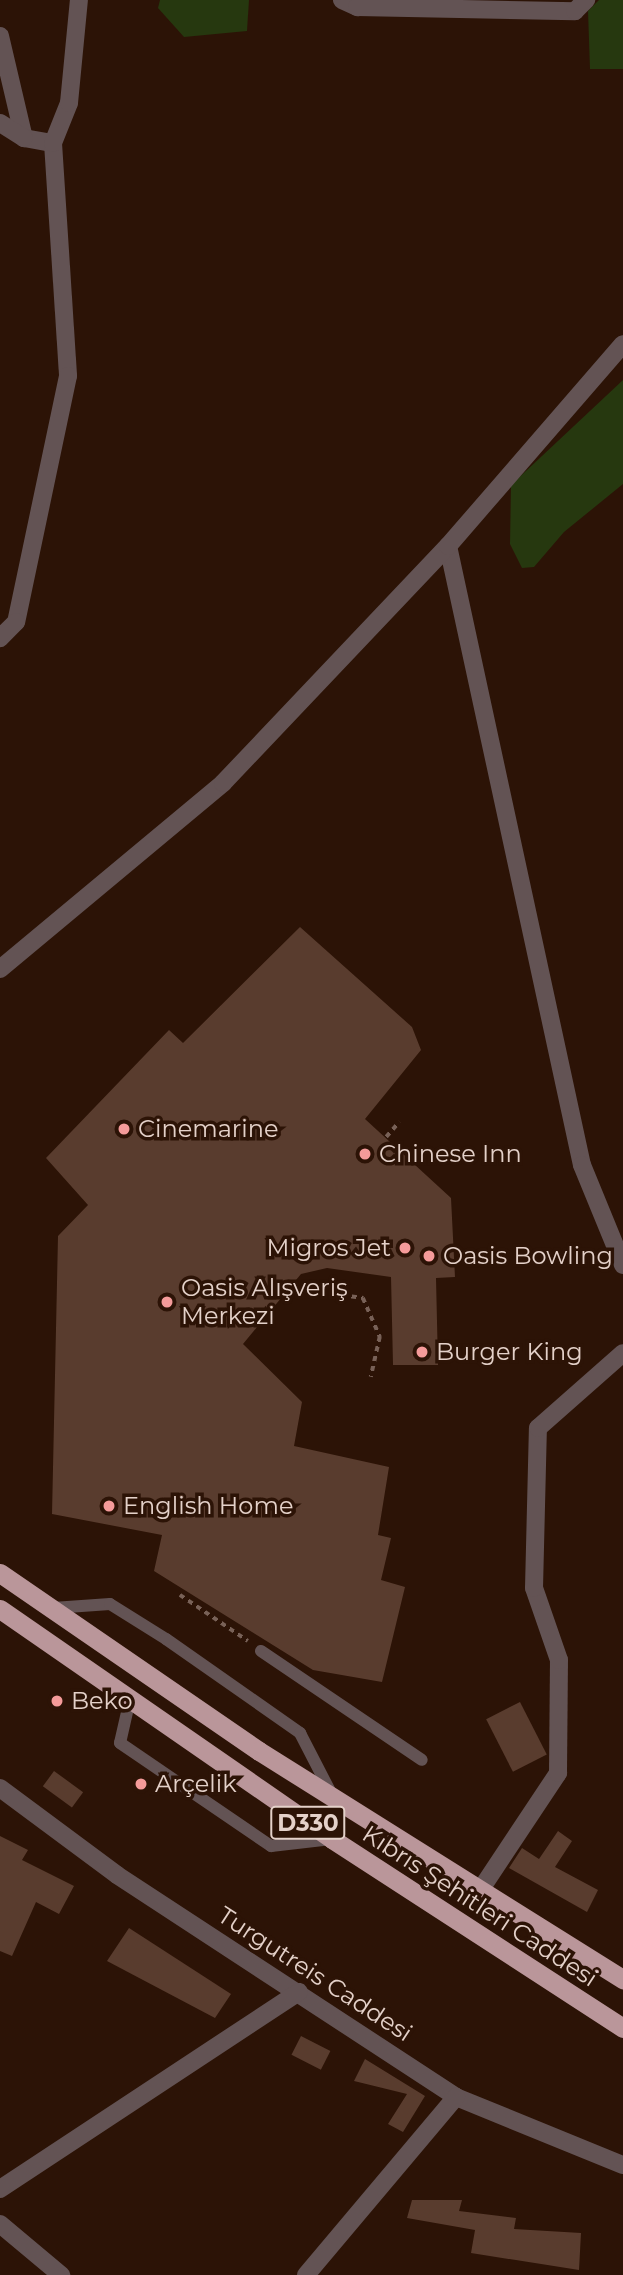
<!DOCTYPE html>
<html>
<head>
<meta charset="utf-8">
<style>
	body { margin:0 }
	#map { position:relative; width:623px; height:2275px; overflow:hidden; background:#2c1306; font-family:Montserrat,sans-serif }
	div>[style] { position:absolute }
	.green>* { inset:0; background:#26380f }
	.building>* { inset:0; background:#593c2e; transform-origin:0 0 }
	.path>* { height:3.5px; margin-top:-1.75px; transform-origin:0; background:repeating-linear-gradient(90deg,#786157 0 5px,transparent 0 10px) }
	.service>* { height:12px; margin:-6px; padding:0 6px; transform-origin:6px; border-radius:6px; background:#635354 }
	.minor>* { height:18px; margin:-9px; padding:0 9px; transform-origin:9px; border-radius:9px; background:#635354 }
	.tertiary>* { height:18px; margin:-9px; padding:0 9px; transform-origin:9px; border-radius:9px; background:#635354 }
	.trunk>* { height:19px; margin:-9.5px; padding:0 9.5px; transform-origin:9.5px; border-radius:9.5px; background:#ba969a }
	.dots>* { width:19px; height:19px; translate:-50% -50%; box-sizing:border-box; border:4px solid #2c1306; border-radius:50% }
	span { translate:-50% -50%; white-space:nowrap; text-align:center; line-height:1.15; -webkit-text-stroke:7px #2c1306; paint-order:stroke }
	.shield-label span { padding:2px 5px; background:#2c1306; border:2px solid; border-radius:5px; -webkit-text-stroke-width:0 }
	.shield-label { font-size:23px; color:#e4d1c9; font-weight:700 }
	.poi-label { font-size:24px; color:#e4d1c9 }
	.left { translate:0 -50%; text-align:left }
	.right { translate:-100% -50%; text-align:right }
	.street-label { font-size:24px; color:#e4d1c9 }
</style>
</head>
<body>
<div id="map">
	<div class="green">
		<div style="clip-path:polygon(160px 0,249px 0,247px 31px,184px 37px,158px 8px)"></div>
		<div style="clip-path:polygon(599px 0,623px 0,623px 69px,590px 69px,588px 11px)"></div>
		<div style="clip-path:polygon(623px 380px,623px 484px,564px 532px,534px 567px,522px 568px,510px 544px,511px 485px)"></div>
	</div>
	<div class="building">
		<div style="clip-path:polygon(300px 927px,412px 1027px,421px 1050px,365px 1119px,451px 1198px,455px 1277px,436px 1278px,438px 1365px,393px 1365px,391px 1277px,327px 1268px,301px 1274px,243px 1344px,302px 1402px,294px 1446px,389px 1467px,378px 1535px,391px 1538px,381px 1580px,405px 1587px,382px 1682px,313px 1670px,154px 1571px,162px 1535px,52px 1514px,58px 1236px,88px 1205px,46px 1158px,169px 1030px,183px 1043px)"></div>
		<div style="left:520px;top:1702px;width:59px;height:38px;rotate:63deg"></div>
		<div style="left:54px;top:1771px;width:36px;height:19px;rotate:36deg"></div>
		<div style="clip-path:polygon(558px 1831px,572px 1841px,555px 1867px,598px 1890px,587px 1912px,509px 1868px,522px 1848px,539px 1859px)"></div>
		<div style="clip-path:polygon(0 1836px,28px 1850px,22px 1860px,74px 1886px,59px 1914px,36px 1902px,12px 1956px,0 1951px)"></div>
		<div style="clip-path:polygon(129px 1928px,231px 1994px,215px 2018px,107px 1961px)"></div>
		<div style="left:301px;top:2036px;width:33px;height:21px;rotate:27deg"></div>
		<div style="clip-path:polygon(365px 2059px,425px 2096px,403px 2132px,388px 2124px,407px 2094px,354px 2081px)"></div>
		<div style="clip-path:polygon(412px 2200px,462px 2200px,459px 2211px,516px 2218px,514px 2229px,581px 2233px,579px 2270px,471px 2253px,475px 2230px,407px 2218px)"></div>
	</div>
	<div class="path">
		<div style="left:386px;top:1137px;width:20px;rotate:-49deg"></div>
		<div style="left:302px;top:1290px;width:62px;rotate:7.5deg"></div>
		<div style="left:363px;top:1298px;width:43px;rotate:66.4deg"></div>
		<div style="left:380px;top:1337px;width:41px;rotate:102.7deg"></div>
		<div style="left:180px;top:1595px;width:82px;rotate:34.1deg"></div>
	</div>
	<div class="service">
		<div style="left:53px;top:1608px;width:57px;rotate:-4deg"></div>
		<div style="left:110px;top:1604px;width:66px;rotate:32deg"></div>
		<div style="left:166px;top:1639px;width:164px;rotate:35deg"></div>
		<div style="left:300px;top:1733px;width:70px;rotate:62.7deg"></div>
		<div style="left:261px;top:1651px;width:194px;rotate:34.1deg"></div>
		<div style="left:130px;top:1699px;width:45px;rotate:102.8deg"></div>
		<div style="left:120px;top:1743px;width:183px;rotate:34.3deg"></div>
		<div style="left:271px;top:1846px;width:61px;rotate:-6.5deg"></div>
	</div>
	<div class="minor">
		<div style="left:342px;top:0;width:17px;rotate:25deg"></div>
		<div style="left:357px;top:7px;width:218px;rotate:1.1deg"></div>
		<div style="left:575px;top:11px;width:16px;rotate:-45deg"></div>
		<div style="left:0;top:36px;width:105px;rotate:76.8deg"></div>
		<div style="left:24px;top:138px;width:29px;rotate:10deg"></div>
		<div style="left:53px;top:143px;width:233px;rotate:86.3deg"></div>
		<div style="left:68px;top:376px;width:251px;rotate:101.9deg"></div>
		<div style="left:16px;top:622px;width:23px;rotate:135deg"></div>
		<div style="left:0;top:123px;width:28px;rotate:32deg"></div>
		<div style="left:53px;top:143px;width:43px;rotate:-68.2deg"></div>
		<div style="left:69px;top:103px;width:103px;rotate:-84.5deg"></div>
		<div style="left:448px;top:546px;width:633px;rotate:77.79deg"></div>
		<div style="left:582px;top:1165px;width:108px;rotate:67.7deg"></div>
		<div style="left:0;top:969px;width:290px;rotate:-39.8deg"></div>
		<div style="left:223px;top:783px;width:327px;rotate:-46.5deg"></div>
		<div style="left:448px;top:546px;width:267px;rotate:-49.1deg"></div>
		<div style="left:479px;top:1892px;width:143px;rotate:-56.4deg"></div>
		<div style="left:558px;top:1773px;width:113px;rotate:-89.5deg"></div>
		<div style="left:559px;top:1660px;width:76px;rotate:-109.1deg"></div>
		<div style="left:534px;top:1588px;width:160px;rotate:-88.6deg"></div>
		<div style="left:538px;top:1428px;width:113px;rotate:-41.4deg"></div>
		<div style="left:0;top:2224px;width:80px;rotate:39.9deg"></div>
	</div>
	<div class="tertiary">
		<div style="left:0;top:1788px;width:146px;rotate:36.6deg"></div>
		<div style="left:117px;top:1875px;width:405px;rotate:33.2deg"></div>
		<div style="left:456px;top:2097px;width:180px;rotate:22.2deg"></div>
		<div style="left:0;top:2189px;width:358px;rotate:-33.4deg"></div>
		<div style="left:306px;top:2275px;width:233px;rotate:-49.9deg"></div>
	</div>
	<div class="trunk">
		<div style="left:0;top:1573px;width:314px;rotate:34.5deg"></div>
		<div style="left:259px;top:1751px;width:430px;rotate:32.1deg"></div>
		<div style="left:0;top:1609px;width:404px;rotate:34.7deg"></div>
		<div style="left:332px;top:1839px;width:347px;rotate:33deg"></div>
	</div>
	<div class="dots">
		<div style="left:124px;top:1129px;background:#f59b9a"></div>
		<div style="left:365px;top:1154px;background:#f59b9a"></div>
		<div style="left:405px;top:1248px;background:#f59b9a"></div>
		<div style="left:429px;top:1256px;background:#f59b9a"></div>
		<div style="left:167px;top:1302px;background:#f59b9a"></div>
		<div style="left:422px;top:1352px;background:#f59b9a"></div>
		<div style="left:109px;top:1506px;background:#f59b9a"></div>
		<div style="left:57px;top:1701px;background:#f59b9a"></div>
		<div style="left:141px;top:1784px;background:#f59b9a"></div>
	</div>
	<div class="shield-label">
		<span style="left:308px;top:1823px">D330</span>
	</div>
	<div class="poi-label">
		<span class="left" style="left:138px;top:1129px">Cinemarine</span>
		<span class="left" style="left:379px;top:1154px">Chinese Inn</span>
		<span class="right" style="left:391px;top:1248px">Migros Jet</span>
		<span class="left" style="left:443px;top:1256px">Oasis Bowling</span>
		<span class="left" style="left:181px;top:1302px">Oasis Alışveriş<br>Merkezi</span>
		<span class="left" style="left:436px;top:1352px">Burger King</span>
		<span class="left" style="left:123px;top:1506px">English Home</span>
		<span class="left" style="left:71px;top:1701px">Beko</span>
		<span class="left" style="left:155px;top:1784px">Arçelik</span>
	</div>
	<div class="street-label">
		<span style="left:480px;top:1906px;rotate:33deg">Kıbrıs Şehitleri Caddesi</span>
		<span style="left:315px;top:1974px;rotate:33deg">Turgutreis Caddesi</span>
	</div>
</div>
</body>
</html>
